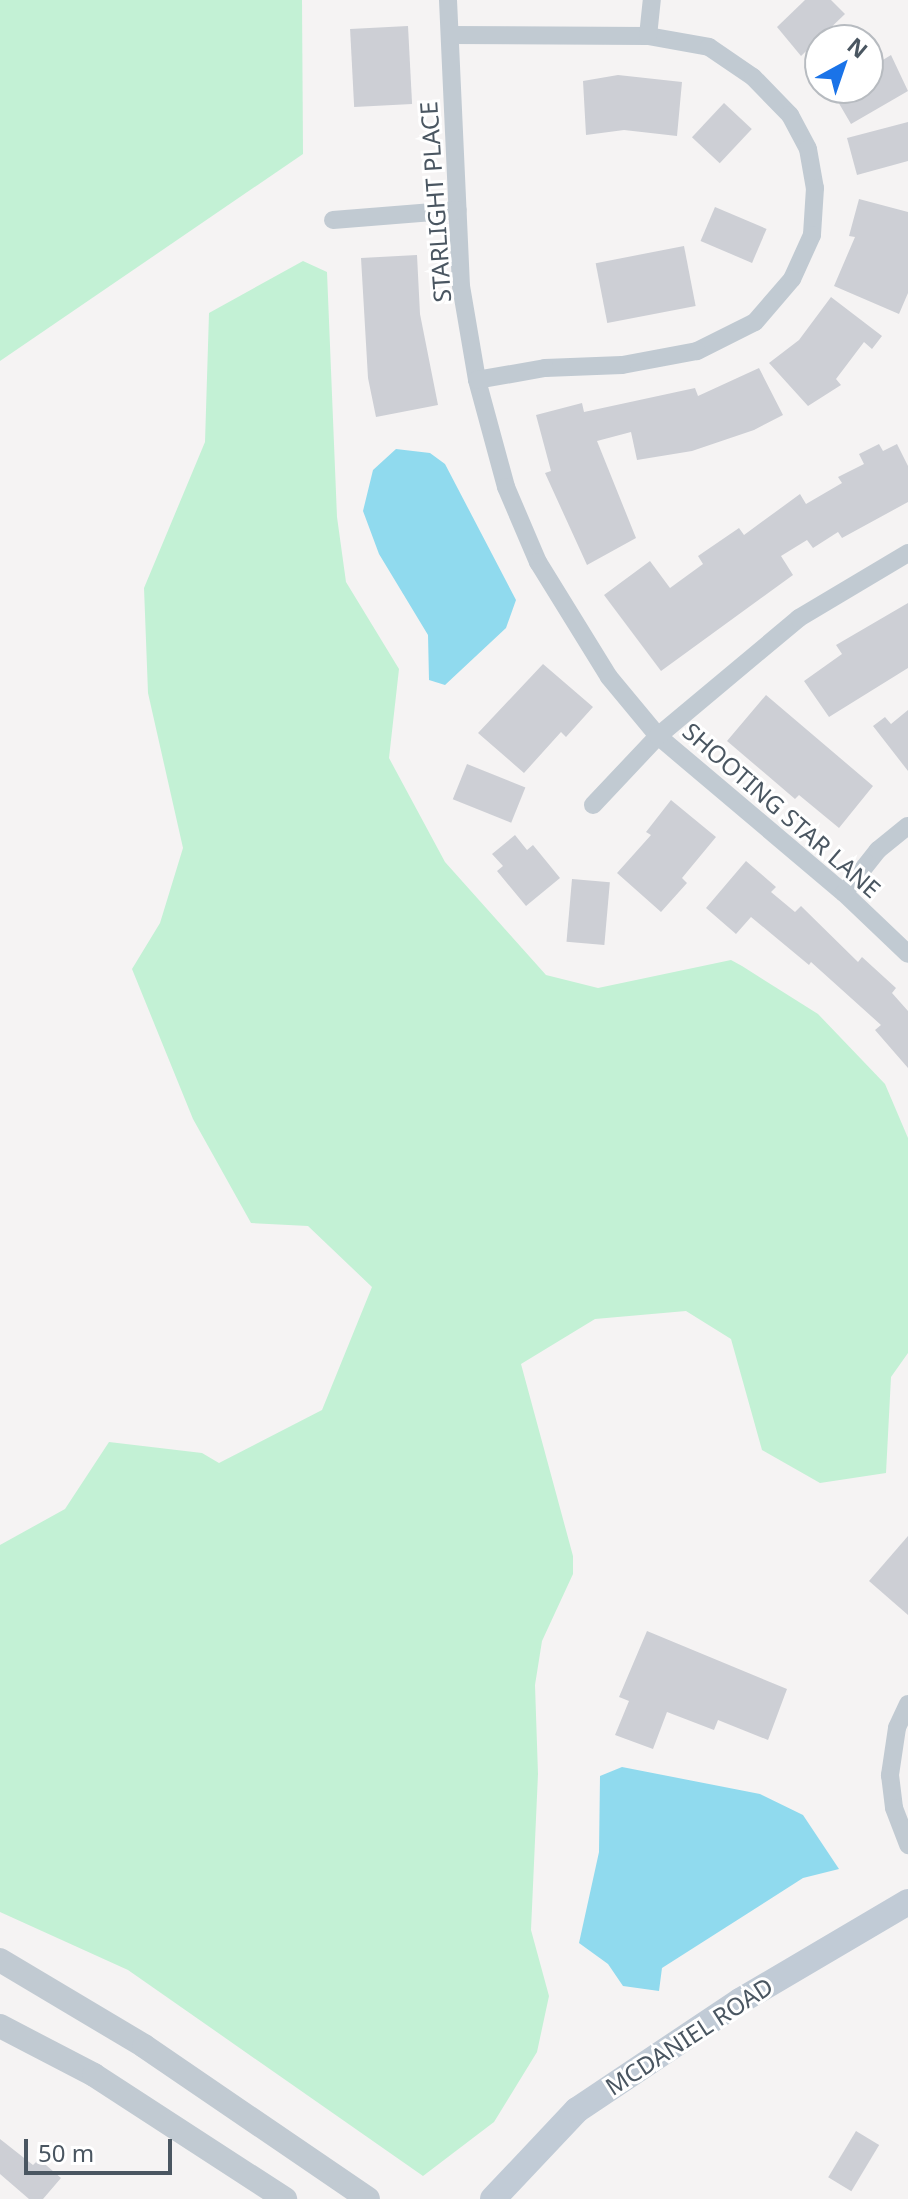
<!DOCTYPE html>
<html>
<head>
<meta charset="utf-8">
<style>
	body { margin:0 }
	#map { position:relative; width:908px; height:2199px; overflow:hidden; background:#f5f3f3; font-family:"Noto Sans",sans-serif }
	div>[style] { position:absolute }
	.green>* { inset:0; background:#c3f1d5 }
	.water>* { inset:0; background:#90daee }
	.building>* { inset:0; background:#cdcfd5; transform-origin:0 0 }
	.minor>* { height:18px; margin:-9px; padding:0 9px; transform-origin:9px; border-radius:9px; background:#c1cad2 }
	.tertiary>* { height:24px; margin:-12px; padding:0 12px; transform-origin:12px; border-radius:12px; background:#c1cad2 }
	.secondary>* { height:26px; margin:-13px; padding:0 13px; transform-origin:13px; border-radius:13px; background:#c1cbd6 }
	span { translate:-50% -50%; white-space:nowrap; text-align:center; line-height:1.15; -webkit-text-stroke:6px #fff; paint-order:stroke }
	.street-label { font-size:24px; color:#4a5661 }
	.north { position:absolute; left:804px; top:24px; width:80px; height:80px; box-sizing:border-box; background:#fff; border:2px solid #b7bbc0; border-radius:50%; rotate:40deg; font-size:22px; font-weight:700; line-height:32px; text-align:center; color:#4a5661 }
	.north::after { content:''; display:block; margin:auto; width:28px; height:36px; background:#1a73e8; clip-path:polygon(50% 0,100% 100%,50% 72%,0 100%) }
	.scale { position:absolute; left:24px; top:2139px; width:148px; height:36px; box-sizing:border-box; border:4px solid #4a5661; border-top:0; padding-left:10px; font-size:24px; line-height:28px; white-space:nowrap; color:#4a5661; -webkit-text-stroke:6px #fff; paint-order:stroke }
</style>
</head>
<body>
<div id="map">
	<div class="green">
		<div style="clip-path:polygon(0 0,302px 0,303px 154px,0 361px)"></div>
		<div style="clip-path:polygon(303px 261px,327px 272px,337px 517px,346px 582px,399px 669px,389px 758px,445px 862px,546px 975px,598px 988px,731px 960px,742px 966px,818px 1014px,885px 1084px,908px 1138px,908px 1353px,891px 1377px,886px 1473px,820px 1483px,762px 1450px,731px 1339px,686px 1311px,595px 1319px,521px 1364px,573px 1556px,573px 1574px,542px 1641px,535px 1685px,538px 1774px,531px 1930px,549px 1996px,537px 2052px,494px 2122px,423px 2176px,128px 1970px,0 1912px,0 1545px,65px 1509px,109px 1442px,202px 1453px,219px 1463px,322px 1410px,372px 1287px,308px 1226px,251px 1223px,193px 1119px,132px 969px,160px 923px,183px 848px,148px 693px,144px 588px,205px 442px,209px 313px)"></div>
	</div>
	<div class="water">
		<div style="clip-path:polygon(396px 449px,430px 453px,445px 464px,516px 600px,506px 628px,445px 685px,429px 680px,428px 635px,379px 554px,363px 511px,373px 470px)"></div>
		<div style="clip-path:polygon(622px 1767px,760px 1794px,803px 1815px,839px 1869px,803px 1878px,662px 1968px,659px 1991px,623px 1986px,608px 1964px,579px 1943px,599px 1852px,600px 1776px)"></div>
	</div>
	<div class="building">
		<div style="clip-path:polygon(805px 0,831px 0,845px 14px,801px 56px,777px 27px)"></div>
		<div style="left:408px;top:26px;width:78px;height:58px;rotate:87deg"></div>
		<div style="clip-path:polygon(891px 55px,908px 91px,851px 124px,830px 88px,868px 88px,868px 69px)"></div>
		<div style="clip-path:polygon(618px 75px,682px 82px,677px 136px,624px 130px,586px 135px,583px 81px)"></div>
		<div style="left:724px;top:103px;width:38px;height:47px;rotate:43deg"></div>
		<div style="clip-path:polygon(908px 122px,908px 161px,857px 175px,847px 138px)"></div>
		<div style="clip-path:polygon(859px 199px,908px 212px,908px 293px,899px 314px,834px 286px,855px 237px,849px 236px)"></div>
		<div style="left:715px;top:207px;width:56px;height:37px;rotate:23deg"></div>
		<div style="left:684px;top:246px;width:61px;height:90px;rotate:79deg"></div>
		<div style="clip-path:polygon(417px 255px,420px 314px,438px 405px,376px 417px,368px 378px,361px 258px)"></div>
		<div style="clip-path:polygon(831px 297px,882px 336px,872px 349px,864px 342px,836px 379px,841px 385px,808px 406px,769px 363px,799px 340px)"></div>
		<div style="clip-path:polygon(759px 368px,783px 415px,754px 430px,692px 451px,637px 460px,631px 432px,597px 441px,636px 538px,587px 565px,545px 473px,551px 471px,536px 415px,582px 403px,584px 412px,695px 388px,698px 396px)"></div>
		<div style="clip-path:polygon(879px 444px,883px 451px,897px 444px,908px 466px,908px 502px,842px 538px,838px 532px,813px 548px,807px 540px,781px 556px,793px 575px,661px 671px,604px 595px,650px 561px,670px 588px,703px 564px,698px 556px,739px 528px,744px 535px,800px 494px,806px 504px,842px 483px,838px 477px,864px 464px,859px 454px)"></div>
		<div style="clip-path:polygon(908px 603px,908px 668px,829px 717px,804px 681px,842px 654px,836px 645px)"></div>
		<div style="clip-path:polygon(543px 664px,593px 707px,566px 737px,561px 732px,524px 773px,478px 733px)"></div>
		<div style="clip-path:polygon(766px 695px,873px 786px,839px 828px,799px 795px,795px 799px,727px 741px)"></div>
		<div style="clip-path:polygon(908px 710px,908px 771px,873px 726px,885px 717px,891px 724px)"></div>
		<div style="left:467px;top:764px;width:63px;height:38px;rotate:22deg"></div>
		<div style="clip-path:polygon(671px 800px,716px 837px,682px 878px,687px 883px,661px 912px,617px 873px,651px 835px,646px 832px)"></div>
		<div style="clip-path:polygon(515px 835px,527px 850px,533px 845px,560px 878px,526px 906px,497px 871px,503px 866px,492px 854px)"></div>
		<div style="clip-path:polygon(746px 861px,776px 887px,771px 892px,795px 912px,801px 906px,858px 962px,862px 957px,896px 988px,892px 993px,908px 1011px,908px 1068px,875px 1030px,881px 1025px,811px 962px,809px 965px,751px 917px,736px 934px,706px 908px)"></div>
		<div style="left:572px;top:879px;width:38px;height:63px;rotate:5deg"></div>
		<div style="clip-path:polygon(908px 1536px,908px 1615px,869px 1581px)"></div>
		<div style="clip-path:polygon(647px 1631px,787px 1689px,768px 1740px,718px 1720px,714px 1730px,667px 1712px,653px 1749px,615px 1735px,629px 1701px,619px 1697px)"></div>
		<div style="left:856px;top:2131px;width:27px;height:54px;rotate:31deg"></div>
		<div style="clip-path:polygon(0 2139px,33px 2165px,39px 2159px,61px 2178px,43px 2199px,29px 2199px,0 2174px)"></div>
	</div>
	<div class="minor">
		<div style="left:448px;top:0;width:286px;rotate:87.4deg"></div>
		<div style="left:461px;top:286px;width:95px;rotate:80.3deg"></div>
		<div style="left:477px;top:380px;width:111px;rotate:74.8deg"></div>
		<div style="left:506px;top:487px;width:82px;rotate:66.9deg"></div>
		<div style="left:538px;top:562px;width:135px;rotate:58.3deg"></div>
		<div style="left:609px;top:677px;width:77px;rotate:50.3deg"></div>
		<div style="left:658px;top:736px;width:243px;rotate:40.2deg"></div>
		<div style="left:844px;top:893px;width:88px;rotate:43.6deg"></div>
		<div style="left:450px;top:35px;width:198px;rotate:0.3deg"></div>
		<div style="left:648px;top:36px;width:62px;rotate:10.2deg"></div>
		<div style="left:709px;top:47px;width:53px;rotate:34.3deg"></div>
		<div style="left:753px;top:77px;width:53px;rotate:45.8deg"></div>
		<div style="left:790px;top:115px;width:38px;rotate:62deg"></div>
		<div style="left:808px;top:149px;width:40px;rotate:80deg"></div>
		<div style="left:815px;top:188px;width:47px;rotate:93.7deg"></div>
		<div style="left:812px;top:235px;width:48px;rotate:114.4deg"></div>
		<div style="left:792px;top:279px;width:57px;rotate:130.7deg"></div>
		<div style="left:755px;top:322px;width:65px;rotate:153.4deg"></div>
		<div style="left:697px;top:351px;width:76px;rotate:169.4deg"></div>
		<div style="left:622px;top:365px;width:77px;rotate:177.8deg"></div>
		<div style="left:545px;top:368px;width:69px;rotate:170deg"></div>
		<div style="left:648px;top:36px;width:36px;rotate:-84deg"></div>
		<div style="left:333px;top:220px;width:125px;rotate:-4.6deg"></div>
		<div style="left:593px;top:805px;width:95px;rotate:-46.7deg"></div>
		<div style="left:658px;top:736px;width:184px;rotate:-39.9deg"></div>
		<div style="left:799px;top:618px;width:127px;rotate:-30.8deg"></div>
		<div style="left:844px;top:893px;width:55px;rotate:-51.7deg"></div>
		<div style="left:878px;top:850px;width:38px;rotate:-39deg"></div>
		<div style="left:908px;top:1704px;width:26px;rotate:115deg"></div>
		<div style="left:897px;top:1728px;width:48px;rotate:98.5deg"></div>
		<div style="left:890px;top:1775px;width:33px;rotate:83deg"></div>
		<div style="left:894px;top:1808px;width:40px;rotate:69deg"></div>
	</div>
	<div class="tertiary">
		<div style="left:0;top:1960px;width:168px;rotate:30.8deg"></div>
		<div style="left:144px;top:2046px;width:271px;rotate:34.3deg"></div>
		<div style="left:0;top:2026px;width:106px;rotate:27.5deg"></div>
		<div style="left:94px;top:2075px;width:228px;rotate:33deg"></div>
	</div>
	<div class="secondary">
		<div style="left:493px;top:2199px;width:122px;rotate:-46.7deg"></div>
		<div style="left:577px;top:2110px;width:196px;rotate:-33.8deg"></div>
		<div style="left:740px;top:2001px;width:195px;rotate:-30.5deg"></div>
	</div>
	<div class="street-label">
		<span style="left:435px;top:202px;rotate:-94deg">STARLIGHT PLACE</span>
		<span style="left:782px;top:810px;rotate:41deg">SHOOTING STAR LANE</span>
		<span style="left:689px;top:2036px;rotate:-33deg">MCDANIEL ROAD</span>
	</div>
	<div class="north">N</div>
	<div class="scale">50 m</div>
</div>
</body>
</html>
